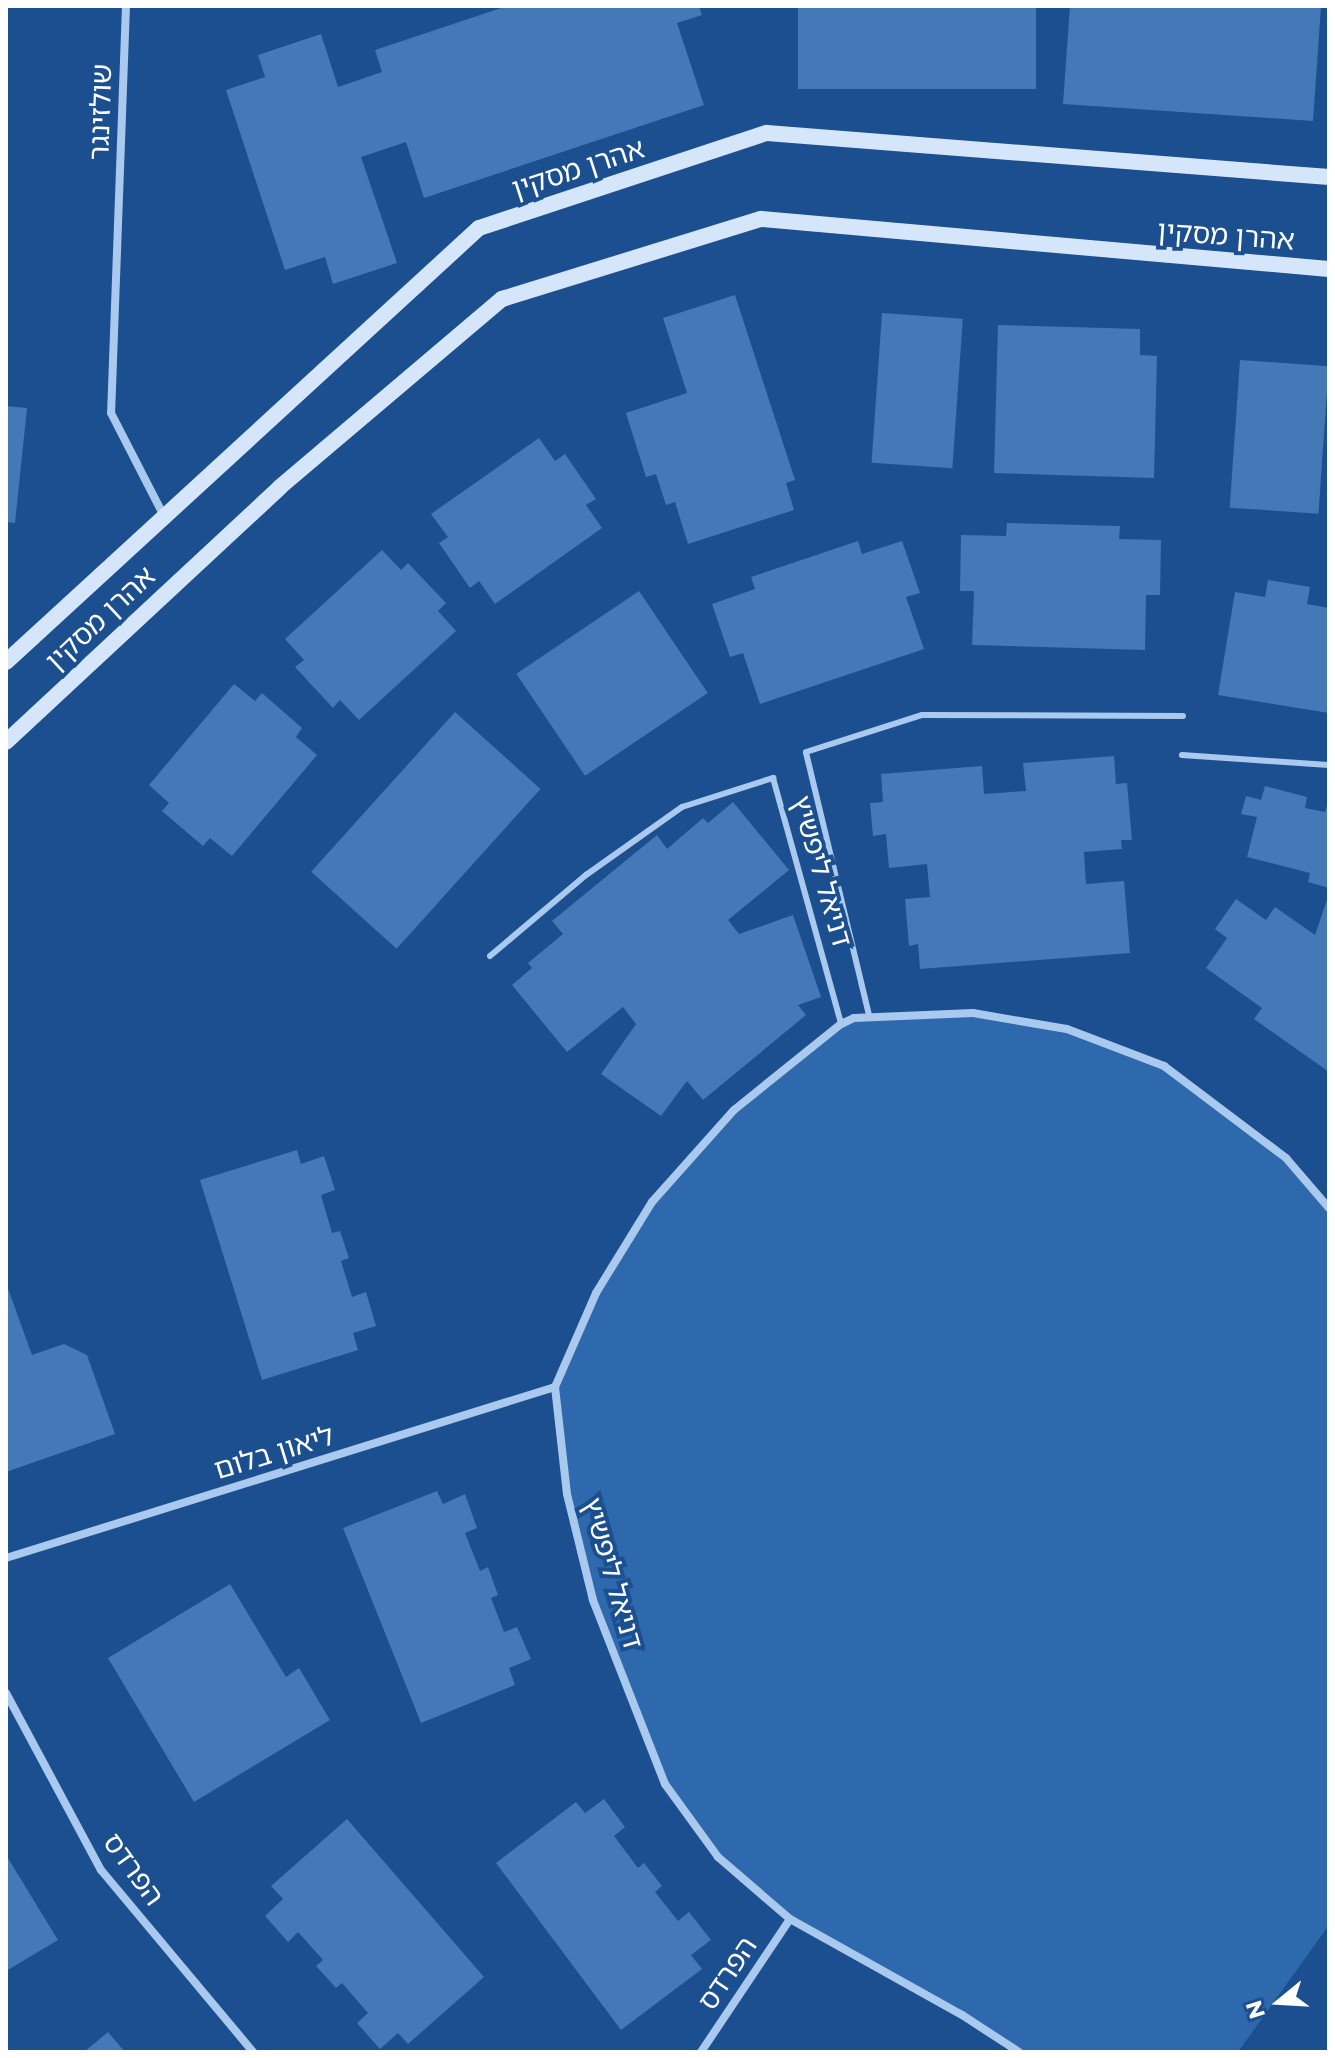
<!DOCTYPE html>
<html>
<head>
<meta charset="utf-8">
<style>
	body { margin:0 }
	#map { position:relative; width:1335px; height:2058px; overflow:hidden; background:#1b4f8f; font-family:Montserrat,"Noto Sans Hebrew",sans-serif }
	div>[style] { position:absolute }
	.green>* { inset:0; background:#2e69ad }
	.building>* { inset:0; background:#4478b7; transform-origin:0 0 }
	.lane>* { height:6px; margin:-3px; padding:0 3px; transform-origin:3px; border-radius:3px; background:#a9c9ee }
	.street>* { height:8px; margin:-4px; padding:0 4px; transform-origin:4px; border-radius:4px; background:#a9c9ee }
	.secondary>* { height:16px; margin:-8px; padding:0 8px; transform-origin:8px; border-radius:8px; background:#d6e6fa }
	span { translate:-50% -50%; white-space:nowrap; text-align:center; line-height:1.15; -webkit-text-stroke:8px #1b4f8f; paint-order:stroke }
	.street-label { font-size:28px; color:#fff }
	.frame { position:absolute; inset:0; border:8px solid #fff; pointer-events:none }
	.north { position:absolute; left:1239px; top:1962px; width:80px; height:80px; -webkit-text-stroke:6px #1b4f8f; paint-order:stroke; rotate:252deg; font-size:22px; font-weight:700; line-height:32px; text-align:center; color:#fff }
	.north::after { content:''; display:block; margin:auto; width:28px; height:36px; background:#fff; clip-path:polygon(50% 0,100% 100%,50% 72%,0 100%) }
</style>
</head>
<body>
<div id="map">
	<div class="green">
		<div style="clip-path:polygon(973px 1013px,1067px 1029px,1164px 1066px,1286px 1158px,1329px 1208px,1329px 1925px,1238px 2052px,1019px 2052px,790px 1919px,718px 1857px,665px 1784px,593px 1600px,567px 1494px,555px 1387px,596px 1293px,652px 1202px,734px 1110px,854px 1018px)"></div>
	</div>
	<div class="building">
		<div style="clip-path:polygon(507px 6px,699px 6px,702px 15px,677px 23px,704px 105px,424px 198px,406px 142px,361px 157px,397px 263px,333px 284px,325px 257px,285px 270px,226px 90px,265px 77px,258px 55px,321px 34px,338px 87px,382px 72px,375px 50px)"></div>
		<div style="left:798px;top:6px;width:238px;height:83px"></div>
		<div style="clip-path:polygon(1070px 6px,1321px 6px,1313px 121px,1063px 104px)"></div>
		<div style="clip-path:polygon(735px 295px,795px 480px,786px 483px,794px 510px,688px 544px,675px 502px,666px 505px,656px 474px,646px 477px,626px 413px,687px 393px,663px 318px)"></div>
		<div style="left:882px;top:313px;width:81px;height:150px;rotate:4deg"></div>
		<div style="clip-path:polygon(998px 325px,1140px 329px,1140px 355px,1157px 356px,1154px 478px,994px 473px)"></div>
		<div style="left:1240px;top:360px;width:89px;height:148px;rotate:4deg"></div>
		<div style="clip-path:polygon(6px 406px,27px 408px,15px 523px,6px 522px)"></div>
		<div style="clip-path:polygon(539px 438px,555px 461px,565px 454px,596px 499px,586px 505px,602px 528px,495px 604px,479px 581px,470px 588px,439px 543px,448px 537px,431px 514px)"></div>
		<div style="clip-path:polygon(1007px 523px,1120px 526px,1119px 539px,1161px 540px,1160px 595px,1146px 595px,1145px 650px,972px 645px,974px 591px,960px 591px,961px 535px,1006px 536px)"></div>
		<div style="clip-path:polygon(858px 541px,862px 554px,902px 541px,920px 593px,906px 597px,924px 649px,760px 704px,743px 653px,730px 657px,712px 604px,755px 589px,751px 577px)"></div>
		<div style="clip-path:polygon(382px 550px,401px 570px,408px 563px,446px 603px,438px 611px,456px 631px,359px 720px,340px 700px,333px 708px,295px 667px,304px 660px,285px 639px)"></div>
		<div style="clip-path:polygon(1268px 580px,1310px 587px,1307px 604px,1329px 608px,1329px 713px,1218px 695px,1235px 592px,1265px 597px)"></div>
		<div style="left:639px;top:591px;width:123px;height:148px;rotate:56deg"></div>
		<div style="clip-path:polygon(234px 684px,255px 701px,262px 693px,302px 728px,296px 737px,317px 755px,232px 856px,210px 838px,203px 846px,162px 811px,169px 803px,149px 785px)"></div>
		<div style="left:455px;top:712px;width:115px;height:215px;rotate:42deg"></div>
		<div style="clip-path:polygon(1114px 756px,1116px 784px,1127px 783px,1132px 840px,1121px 840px,1122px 849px,1084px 852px,1086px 884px,1124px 881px,1130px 953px,920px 969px,918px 944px,909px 946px,905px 899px,930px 897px,927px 864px,889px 868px,886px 834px,873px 836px,870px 803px,883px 802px,881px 774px,982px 766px,984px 794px,1026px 791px,1023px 763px)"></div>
		<div style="clip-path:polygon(1265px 786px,1307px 797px,1305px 808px,1325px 812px,1329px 799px,1329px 888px,1308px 882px,1310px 873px,1247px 857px,1257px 817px,1241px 814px,1246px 796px,1261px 800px)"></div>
		<div style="clip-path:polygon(733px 802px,789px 870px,728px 920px,739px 934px,793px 915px,821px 997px,798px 1005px,806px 1015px,703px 1100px,687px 1081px,661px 1116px,601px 1074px,636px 1024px,623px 1007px,567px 1052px,512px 985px,532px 968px,528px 963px,563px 934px,552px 921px,657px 835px,667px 849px,703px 818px,708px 823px)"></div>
		<div style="clip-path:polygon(1329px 894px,1329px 1072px,1254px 1019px,1262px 1008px,1206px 968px,1227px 938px,1215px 929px,1236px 899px,1266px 920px,1275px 907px,1315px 935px)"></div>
		<div style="clip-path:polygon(297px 1150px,301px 1164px,324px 1156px,335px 1190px,321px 1195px,332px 1233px,340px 1231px,349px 1258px,341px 1261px,352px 1297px,366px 1292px,376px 1326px,353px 1333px,358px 1350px,262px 1380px,200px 1180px)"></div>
		<div style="clip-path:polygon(6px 1283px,32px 1355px,64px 1344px,87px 1355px,115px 1434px,6px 1472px)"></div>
		<div style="clip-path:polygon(437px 1491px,443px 1504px,465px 1494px,477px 1528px,465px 1533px,480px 1571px,488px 1567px,498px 1595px,491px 1598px,504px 1632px,517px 1627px,531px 1659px,509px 1668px,515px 1685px,421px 1723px,343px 1528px)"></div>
		<div style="clip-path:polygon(230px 1584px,286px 1677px,299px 1668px,330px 1720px,194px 1802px,108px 1658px)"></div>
		<div style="clip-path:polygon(604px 1799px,625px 1827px,614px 1836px,638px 1868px,644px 1863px,662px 1886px,655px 1892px,678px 1921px,689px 1912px,711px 1940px,691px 1955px,702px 1969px,621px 2030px,496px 1863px,576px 1802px,585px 1813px)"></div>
		<div style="clip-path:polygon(347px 1819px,484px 1977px,408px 2044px,398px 2033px,380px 2049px,357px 2023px,368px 2013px,342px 1983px,336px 1988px,316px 1966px,323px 1960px,298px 1932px,288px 1942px,265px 1916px,283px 1899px,271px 1886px)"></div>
		<div style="clip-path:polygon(6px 1855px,58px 1940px,6px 1971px)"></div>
		<div style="clip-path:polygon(108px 2032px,125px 2052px,84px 2052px)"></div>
	</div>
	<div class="lane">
		<div style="left:1182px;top:755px;width:147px;rotate:3.9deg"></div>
		<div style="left:490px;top:956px;width:126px;rotate:-40.2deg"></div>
		<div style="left:586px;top:875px;width:118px;rotate:-35.3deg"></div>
		<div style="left:682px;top:807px;width:96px;rotate:-17.7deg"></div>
		<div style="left:773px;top:778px;width:255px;rotate:74.5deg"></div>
		<div style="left:869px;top:1015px;width:270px;rotate:-103.5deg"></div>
		<div style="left:806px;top:752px;width:122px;rotate:-17.7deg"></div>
		<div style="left:922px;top:715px;width:261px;rotate:0.2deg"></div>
	</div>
	<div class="street">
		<div style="left:126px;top:6px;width:407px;rotate:92.1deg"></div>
		<div style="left:111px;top:413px;width:116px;rotate:62.8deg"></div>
		<div style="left:6px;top:1558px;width:575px;rotate:-17.3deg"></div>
		<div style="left:6px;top:1693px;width:201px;rotate:61.8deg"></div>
		<div style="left:101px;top:1870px;width:237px;rotate:50.1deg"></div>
		<div style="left:701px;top:2052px;width:160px;rotate:-56.2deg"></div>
		<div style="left:1019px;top:2052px;width:68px;rotate:-147deg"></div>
		<div style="left:962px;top:2015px;width:197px;rotate:-150.8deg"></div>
		<div style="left:790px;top:1919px;width:95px;rotate:-139.3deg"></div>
		<div style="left:718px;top:1857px;width:90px;rotate:-126deg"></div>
		<div style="left:665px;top:1784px;width:198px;rotate:-111.4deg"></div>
		<div style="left:593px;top:1600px;width:109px;rotate:-103.8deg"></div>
		<div style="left:567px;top:1494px;width:108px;rotate:-96.4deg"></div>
		<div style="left:555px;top:1387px;width:103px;rotate:-66.4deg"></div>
		<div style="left:596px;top:1293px;width:107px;rotate:-58.4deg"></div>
		<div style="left:652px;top:1202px;width:123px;rotate:-48.3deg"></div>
		<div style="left:734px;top:1110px;width:137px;rotate:-38.8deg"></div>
		<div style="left:841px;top:1024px;width:14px;rotate:-25deg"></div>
		<div style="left:854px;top:1018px;width:119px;rotate:-2.4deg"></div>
		<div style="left:973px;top:1013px;width:95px;rotate:9.7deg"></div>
		<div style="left:1067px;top:1029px;width:104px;rotate:20.9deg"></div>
		<div style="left:1164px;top:1066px;width:153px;rotate:37deg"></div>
		<div style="left:1286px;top:1158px;width:66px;rotate:49.3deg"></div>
	</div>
	<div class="secondary">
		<div style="left:6px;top:662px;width:642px;rotate:-42.54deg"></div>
		<div style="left:479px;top:228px;width:303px;rotate:-18.3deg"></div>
		<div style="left:767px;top:133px;width:564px;rotate:4.48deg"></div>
		<div style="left:6px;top:742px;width:374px;rotate:-42.9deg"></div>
		<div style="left:280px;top:487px;width:291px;rotate:-40.3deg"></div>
		<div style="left:502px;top:299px;width:271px;rotate:-17.2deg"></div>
		<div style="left:761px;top:219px;width:570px;rotate:5.03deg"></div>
	</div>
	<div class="street-label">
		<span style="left:100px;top:112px;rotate:-88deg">שולזינגר</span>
		<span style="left:578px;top:168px;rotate:-18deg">אהרן מסקין</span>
		<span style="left:1226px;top:235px;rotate:4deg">אהרן מסקין</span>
		<span style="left:100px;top:618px;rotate:-43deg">אהרן מסקין</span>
		<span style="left:822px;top:871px;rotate:74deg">דניאל ליפשיץ</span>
		<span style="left:274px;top:1452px;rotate:-17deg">ליאון בלום</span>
		<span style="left:613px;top:1573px;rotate:74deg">דניאל ליפשיץ</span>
		<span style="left:134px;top:1869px;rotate:54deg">הפרדס</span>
		<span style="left:727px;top:1973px;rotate:-56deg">הפרדס</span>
	</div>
	<div class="frame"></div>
	<div class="north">N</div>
</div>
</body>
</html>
